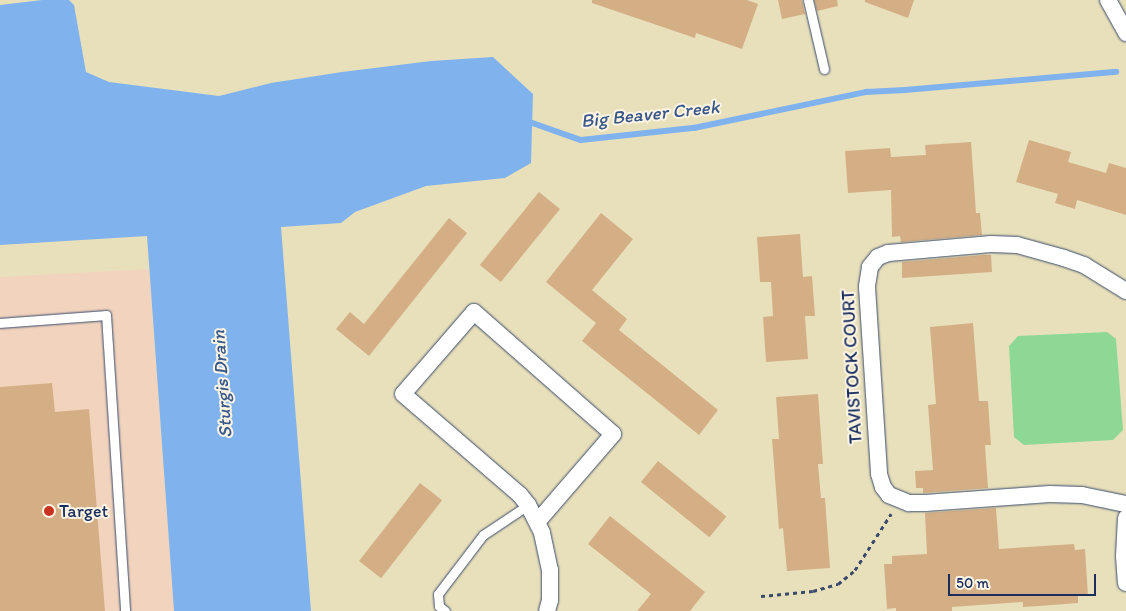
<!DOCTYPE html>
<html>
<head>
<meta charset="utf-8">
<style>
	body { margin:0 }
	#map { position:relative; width:1126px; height:611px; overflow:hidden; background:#e8e0bb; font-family:Itim,sans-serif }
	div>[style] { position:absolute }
	.built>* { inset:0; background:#f2d4be }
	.green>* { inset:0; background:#8dd895 }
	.water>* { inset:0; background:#80b3ed }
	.stream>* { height:5.5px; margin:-2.75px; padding:0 2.75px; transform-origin:2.75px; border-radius:2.75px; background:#80b3ed }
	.building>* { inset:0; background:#d4af86; transform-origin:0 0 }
	.path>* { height:3px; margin-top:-1.5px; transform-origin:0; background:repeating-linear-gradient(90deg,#3a4a6c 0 4px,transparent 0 8px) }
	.roads { filter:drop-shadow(0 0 1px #3a4a6c) drop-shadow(0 0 1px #3a4a6c) }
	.lane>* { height:9px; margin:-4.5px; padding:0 4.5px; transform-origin:4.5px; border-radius:4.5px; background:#fff }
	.street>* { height:16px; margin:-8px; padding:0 8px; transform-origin:8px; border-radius:8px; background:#fff }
	.dots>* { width:14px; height:14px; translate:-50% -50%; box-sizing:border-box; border:2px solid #fcf5e5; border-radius:50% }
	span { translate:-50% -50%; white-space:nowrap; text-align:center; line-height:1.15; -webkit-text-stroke:4px #fcf5e5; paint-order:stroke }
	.street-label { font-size:18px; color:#1b2f5e }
	.poi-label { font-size:18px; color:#1b2f5e }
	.left { translate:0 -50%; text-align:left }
	.water-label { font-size:19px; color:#395789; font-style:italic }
	.scale { position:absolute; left:948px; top:574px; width:148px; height:22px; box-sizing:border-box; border:2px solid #1b2f5e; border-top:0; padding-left:6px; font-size:15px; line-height:18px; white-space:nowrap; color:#1b2f5e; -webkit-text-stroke:4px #fcf5e5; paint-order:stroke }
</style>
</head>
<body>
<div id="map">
	<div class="built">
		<div style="clip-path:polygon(149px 269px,174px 611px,0 611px,0 277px)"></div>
	</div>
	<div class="green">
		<div style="clip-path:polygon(1107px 332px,1116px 339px,1123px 430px,1113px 440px,1024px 445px,1014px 437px,1009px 346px,1018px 336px)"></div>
	</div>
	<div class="water">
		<div style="clip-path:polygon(42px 0,69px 0,74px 5px,86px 72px,109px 82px,219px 96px,271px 83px,342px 72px,431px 61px,493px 57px,533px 94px,531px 163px,505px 178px,426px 186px,355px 212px,341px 223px,281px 227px,311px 611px,174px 611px,147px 236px,0 245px,0 5px)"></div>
	</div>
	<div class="stream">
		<div style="left:527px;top:121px;width:57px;rotate:19.4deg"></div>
		<div style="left:581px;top:140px;width:114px;rotate:-6.1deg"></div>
		<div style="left:694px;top:128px;width:176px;rotate:-11.8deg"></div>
		<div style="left:866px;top:92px;width:39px;rotate:-3deg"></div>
		<div style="left:905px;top:90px;width:212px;rotate:-4.9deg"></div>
	</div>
	<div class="building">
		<div style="clip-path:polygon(592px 0,747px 0,758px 4px,742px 49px,696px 33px,695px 38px,592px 3px)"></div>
		<div style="clip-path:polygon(778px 0,802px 0,805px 14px,782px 19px)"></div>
		<div style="clip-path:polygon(814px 0,837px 0,838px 6px,817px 11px)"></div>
		<div style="clip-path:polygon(865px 0,914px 0,908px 18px,865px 2px)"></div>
		<div style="clip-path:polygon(1029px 140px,1071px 152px,1068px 162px,1106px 173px,1109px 163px,1126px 168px,1126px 215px,1077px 200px,1075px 209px,1055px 203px,1058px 194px,1016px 182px)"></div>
		<div style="clip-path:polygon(971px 142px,976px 213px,980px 213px,982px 235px,901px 242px,900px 236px,892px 237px,891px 190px,848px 193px,845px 151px,890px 148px,891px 157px,926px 155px,925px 145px)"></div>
		<div style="left:539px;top:192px;width:27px;height:94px;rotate:39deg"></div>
		<div style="clip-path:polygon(601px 213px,633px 239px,592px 290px,627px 319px,619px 330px,718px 410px,699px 435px,582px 341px,596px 323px,546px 282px)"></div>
		<div style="clip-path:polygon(449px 218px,467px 233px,369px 356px,336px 329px,350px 312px,364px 324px)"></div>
		<div style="clip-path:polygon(800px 234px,803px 277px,812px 276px,815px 316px,805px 316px,808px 359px,766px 362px,763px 317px,773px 316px,771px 282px,760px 282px,757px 237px)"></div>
		<div style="clip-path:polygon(983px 255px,991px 255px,992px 272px,902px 278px,902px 262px)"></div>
		<div style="clip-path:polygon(973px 323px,979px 401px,988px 401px,991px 445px,985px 445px,988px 488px,923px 493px,923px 488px,916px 488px,915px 471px,933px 470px,928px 405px,936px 404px,930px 327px)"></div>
		<div style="clip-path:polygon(52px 383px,55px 412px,89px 409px,105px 611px,0 611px,0 387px)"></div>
		<div style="clip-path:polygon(818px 394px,823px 464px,818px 464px,821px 498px,825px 498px,830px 568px,787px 571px,783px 528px,779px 529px,772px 439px,779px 439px,776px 397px)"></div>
		<div style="left:658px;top:461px;width:88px;height:27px;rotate:39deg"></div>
		<div style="left:420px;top:483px;width:28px;height:99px;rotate:38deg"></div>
		<div style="clip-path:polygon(996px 508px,999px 549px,1074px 544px,1075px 550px,1085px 549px,1088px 596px,1078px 596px,1078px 603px,1039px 606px,1023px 607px,1023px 602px,952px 607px,952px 611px,896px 611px,896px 608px,887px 609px,884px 564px,892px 564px,892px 556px,927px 554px,925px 513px)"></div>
		<div style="clip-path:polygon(610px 516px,705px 592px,690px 611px,637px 611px,651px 594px,588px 544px)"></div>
	</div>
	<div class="path">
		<div style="left:761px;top:596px;width:52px;rotate:-5.5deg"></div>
		<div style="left:813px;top:591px;width:26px;rotate:-16deg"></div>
		<div style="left:838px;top:584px;width:22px;rotate:-39deg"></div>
		<div style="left:855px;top:570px;width:67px;rotate:-57.3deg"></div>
	</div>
	<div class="roads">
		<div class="lane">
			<div style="left:808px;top:0;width:71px;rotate:76.9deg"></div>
			<div style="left:0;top:323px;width:106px;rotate:-4.3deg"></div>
			<div style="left:106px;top:315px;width:297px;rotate:86.3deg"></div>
			<div style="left:445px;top:611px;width:8px;rotate:-140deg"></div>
			<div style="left:439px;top:606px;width:12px;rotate:-95deg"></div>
			<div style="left:438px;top:594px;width:74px;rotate:-52.7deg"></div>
			<div style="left:483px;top:535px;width:54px;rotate:-33.7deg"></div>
		</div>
		<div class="street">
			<div style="left:1108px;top:0;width:38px;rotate:61deg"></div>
			<div style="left:1126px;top:291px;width:49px;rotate:-148.2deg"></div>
			<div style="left:1084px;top:265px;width:21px;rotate:-161deg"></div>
			<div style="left:1064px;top:258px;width:49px;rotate:-164.5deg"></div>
			<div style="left:1017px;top:245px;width:26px;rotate:-178deg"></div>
			<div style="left:991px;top:244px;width:103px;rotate:175deg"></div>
			<div style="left:888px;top:253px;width:11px;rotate:158deg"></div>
			<div style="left:878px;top:257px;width:13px;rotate:129deg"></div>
			<div style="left:870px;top:267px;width:20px;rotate:99deg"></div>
			<div style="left:867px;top:287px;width:187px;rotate:86.3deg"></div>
			<div style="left:879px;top:474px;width:14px;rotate:73deg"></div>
			<div style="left:883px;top:487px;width:10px;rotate:53deg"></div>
			<div style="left:889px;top:495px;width:22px;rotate:22deg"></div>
			<div style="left:909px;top:503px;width:16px"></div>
			<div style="left:925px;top:503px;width:125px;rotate:-4.1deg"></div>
			<div style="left:1050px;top:494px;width:32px;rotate:2deg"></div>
			<div style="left:1082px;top:495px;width:45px;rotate:11.6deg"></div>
			<div style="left:1126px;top:518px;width:38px;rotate:93deg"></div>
			<div style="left:1124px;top:556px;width:27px;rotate:86deg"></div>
			<div style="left:538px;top:521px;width:115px;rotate:-49.2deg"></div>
			<div style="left:613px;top:434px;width:185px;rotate:-138.7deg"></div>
			<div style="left:474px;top:312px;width:108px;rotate:130.9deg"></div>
			<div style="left:403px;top:394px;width:155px;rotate:40.8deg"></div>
			<div style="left:520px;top:495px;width:13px;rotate:51deg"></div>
			<div style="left:528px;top:505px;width:31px;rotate:63deg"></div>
			<div style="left:542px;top:533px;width:38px;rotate:78deg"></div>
			<div style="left:550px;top:570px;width:30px;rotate:90deg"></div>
			<div style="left:550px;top:600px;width:11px;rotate:105deg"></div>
		</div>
	</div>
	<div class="dots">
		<div style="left:49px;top:511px;background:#c8321e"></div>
	</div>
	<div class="street-label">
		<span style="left:852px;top:367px;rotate:-93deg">TAVISTOCK COURT</span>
	</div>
	<div class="poi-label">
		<span class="left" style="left:59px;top:511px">Target</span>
	</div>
	<div class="water-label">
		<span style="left:650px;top:114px;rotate:-6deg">Big Beaver Creek</span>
		<span style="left:222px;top:384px;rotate:-94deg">Sturgis Drain</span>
	</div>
	<div class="scale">50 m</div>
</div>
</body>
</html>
